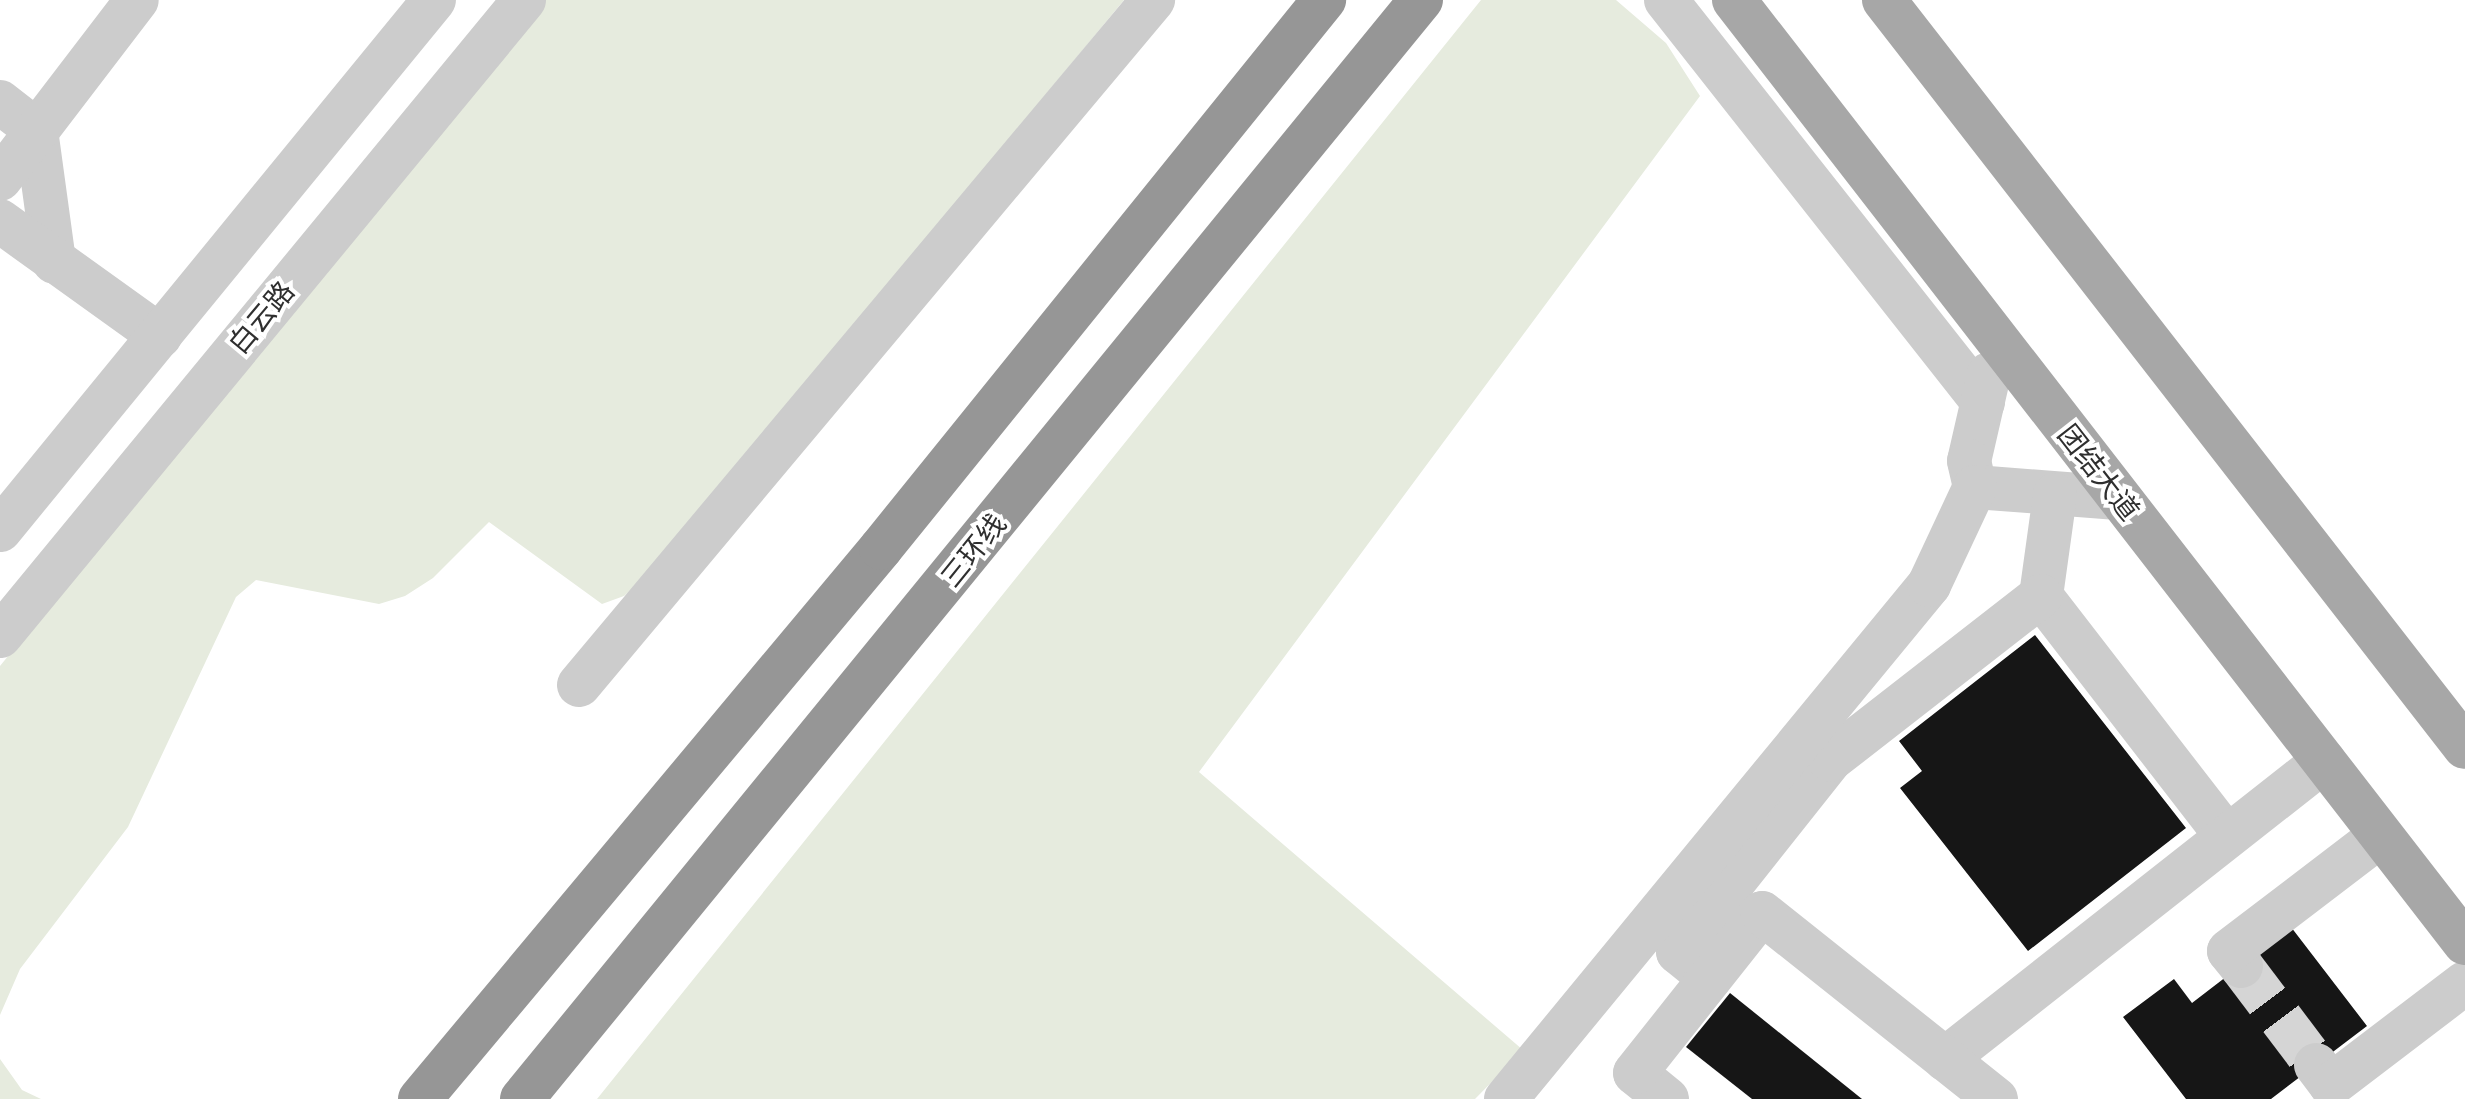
<!DOCTYPE html>
<html>
<head>
<meta charset="utf-8">
<style>
	body { margin:0 }
	#map { position:relative; width:2465px; height:1099px; overflow:hidden; background:#fff; font-family:Poppins,"Noto Sans SC",sans-serif }
	div>[style] { position:absolute }
	.green>* { inset:0; background:#e6ebde }
	.building>* { inset:0; background:#161616 }
	.minor-tunnel>* { height:44px; margin-top:-22px; transform-origin:0; background:repeating-linear-gradient(90deg,#d5d5d5 0 44px,transparent 0 66px) }
	.minor>* { height:44px; margin:-22px; padding:0 22px; transform-origin:22px; border-radius:22px; background:#ccc }
	.major>* { height:44px; margin:-22px; padding:0 22px; transform-origin:22px; border-radius:22px; background:#a7a7a7 }
	.highway-bridge>* { height:44px; margin:-22px; padding:0 22px; transform-origin:22px; border-radius:22px; background:#969696 }
	span { translate:-50% -50%; white-space:nowrap; text-align:center; line-height:1.15; -webkit-text-stroke:8px #fff; paint-order:stroke }
	.street-label { font-size:28px; color:#2f2f2f }
</style>
</head>
<body>
<div id="map">
	<div class="green">
		<div style="clip-path:polygon(542px 0,1124px 0,652px 571px,624px 596px,602px 604px,489px 522px,433px 578px,405px 596px,379px 604px,256px 580px,236px 597px,128px 827px,20px 969px,0 1015px,0 666px)"></div>
		<div style="clip-path:polygon(1481px 0,1616px 0,1666px 43px,1700px 96px,1199px 772px,1523px 1050px,1475px 1099px,597px 1099px)"></div>
		<div style="clip-path:polygon(0 1059px,22px 1090px,41px 1099px,0 1099px)"></div>
	</div>
	<div class="building">
		<div style="clip-path:polygon(2035px 635px,2186px 828px,2028px 951px,1900px 788px,1922px 771px,1899px 741px)"></div>
		<div style="clip-path:polygon(2291px 927px,2367px 1026px,2271px 1099px,2186px 1099px,2123px 1017px,2174px 979px,2192px 1003px)"></div>
		<div style="clip-path:polygon(1730px 993px,1862px 1099px,1752px 1099px,1686px 1047px)"></div>
	</div>
	<div class="minor-tunnel">
		<div style="left:2241px;top:966px;width:124px;rotate:52.9deg"></div>
	</div>
	<div class="minor">
		<div style="left:1666px;top:0;width:512px;rotate:51.74deg"></div>
		<div style="left:0;top:102px;width:46px;rotate:37.9deg"></div>
		<div style="left:36px;top:130px;width:133px;rotate:82.2deg"></div>
		<div style="left:0;top:179px;width:225px;rotate:-52.6deg"></div>
		<div style="left:0;top:221px;width:197px;rotate:35.7deg"></div>
		<div style="left:1989px;top:374px;width:89px;rotate:102.9deg"></div>
		<div style="left:1969px;top:461px;width:27px;rotate:77deg"></div>
		<div style="left:1975px;top:487px;width:143px;rotate:4.4deg"></div>
		<div style="left:2055px;top:495px;width:102px;rotate:97.9deg"></div>
		<div style="left:2041px;top:596px;width:304px;rotate:52.3deg"></div>
		<div style="left:0;top:530px;width:685px;rotate:-50.69deg"></div>
		<div style="left:0;top:636px;width:824px;rotate:-50.51deg"></div>
		<div style="left:579px;top:685px;width:894px;rotate:-50.04deg"></div>
		<div style="left:2241px;top:966px;width:19px;rotate:-129deg"></div>
		<div style="left:2229px;top:951px;width:190px;rotate:-37.3deg"></div>
		<div style="left:1710px;top:978px;width:41px;rotate:-140.9deg"></div>
		<div style="left:1678px;top:952px;width:245px;rotate:-51.6deg"></div>
		<div style="left:1830px;top:760px;width:267px;rotate:-37.9deg"></div>
		<div style="left:1945px;top:1059px;width:482px;rotate:-38.2deg"></div>
		<div style="left:2316px;top:1065px;width:25px;rotate:53deg"></div>
		<div style="left:2331px;top:1085px;width:168px;rotate:-37.3deg"></div>
		<div style="left:1506px;top:1099px;width:666px;rotate:-50.55deg"></div>
		<div style="left:1929px;top:585px;width:108px;rotate:-64.9deg"></div>
		<div style="left:1667px;top:1099px;width:41px;rotate:-140.9deg"></div>
		<div style="left:1635px;top:1073px;width:204px;rotate:-51.6deg"></div>
		<div style="left:1762px;top:913px;width:299px;rotate:38.5deg"></div>
	</div>
	<div class="major">
		<div style="left:1734px;top:0;width:1193px;rotate:52.22deg"></div>
		<div style="left:1884px;top:0;width:946px;rotate:52.13deg"></div>
	</div>
	<div class="highway-bridge">
		<div style="left:420px;top:1099px;width:718px;rotate:-50.08deg"></div>
		<div style="left:881px;top:548px;width:705px;rotate:-51.05deg"></div>
		<div style="left:522px;top:1099px;width:1420px;rotate:-50.72deg"></div>
	</div>
	<div class="street-label">
		<span style="left:262px;top:318px;rotate:-50deg">白云路</span>
		<span style="left:2098px;top:473px;rotate:52deg">团结大道</span>
		<span style="left:974px;top:551px;rotate:-51deg">三环线</span>
	</div>
</div>
</body>
</html>
